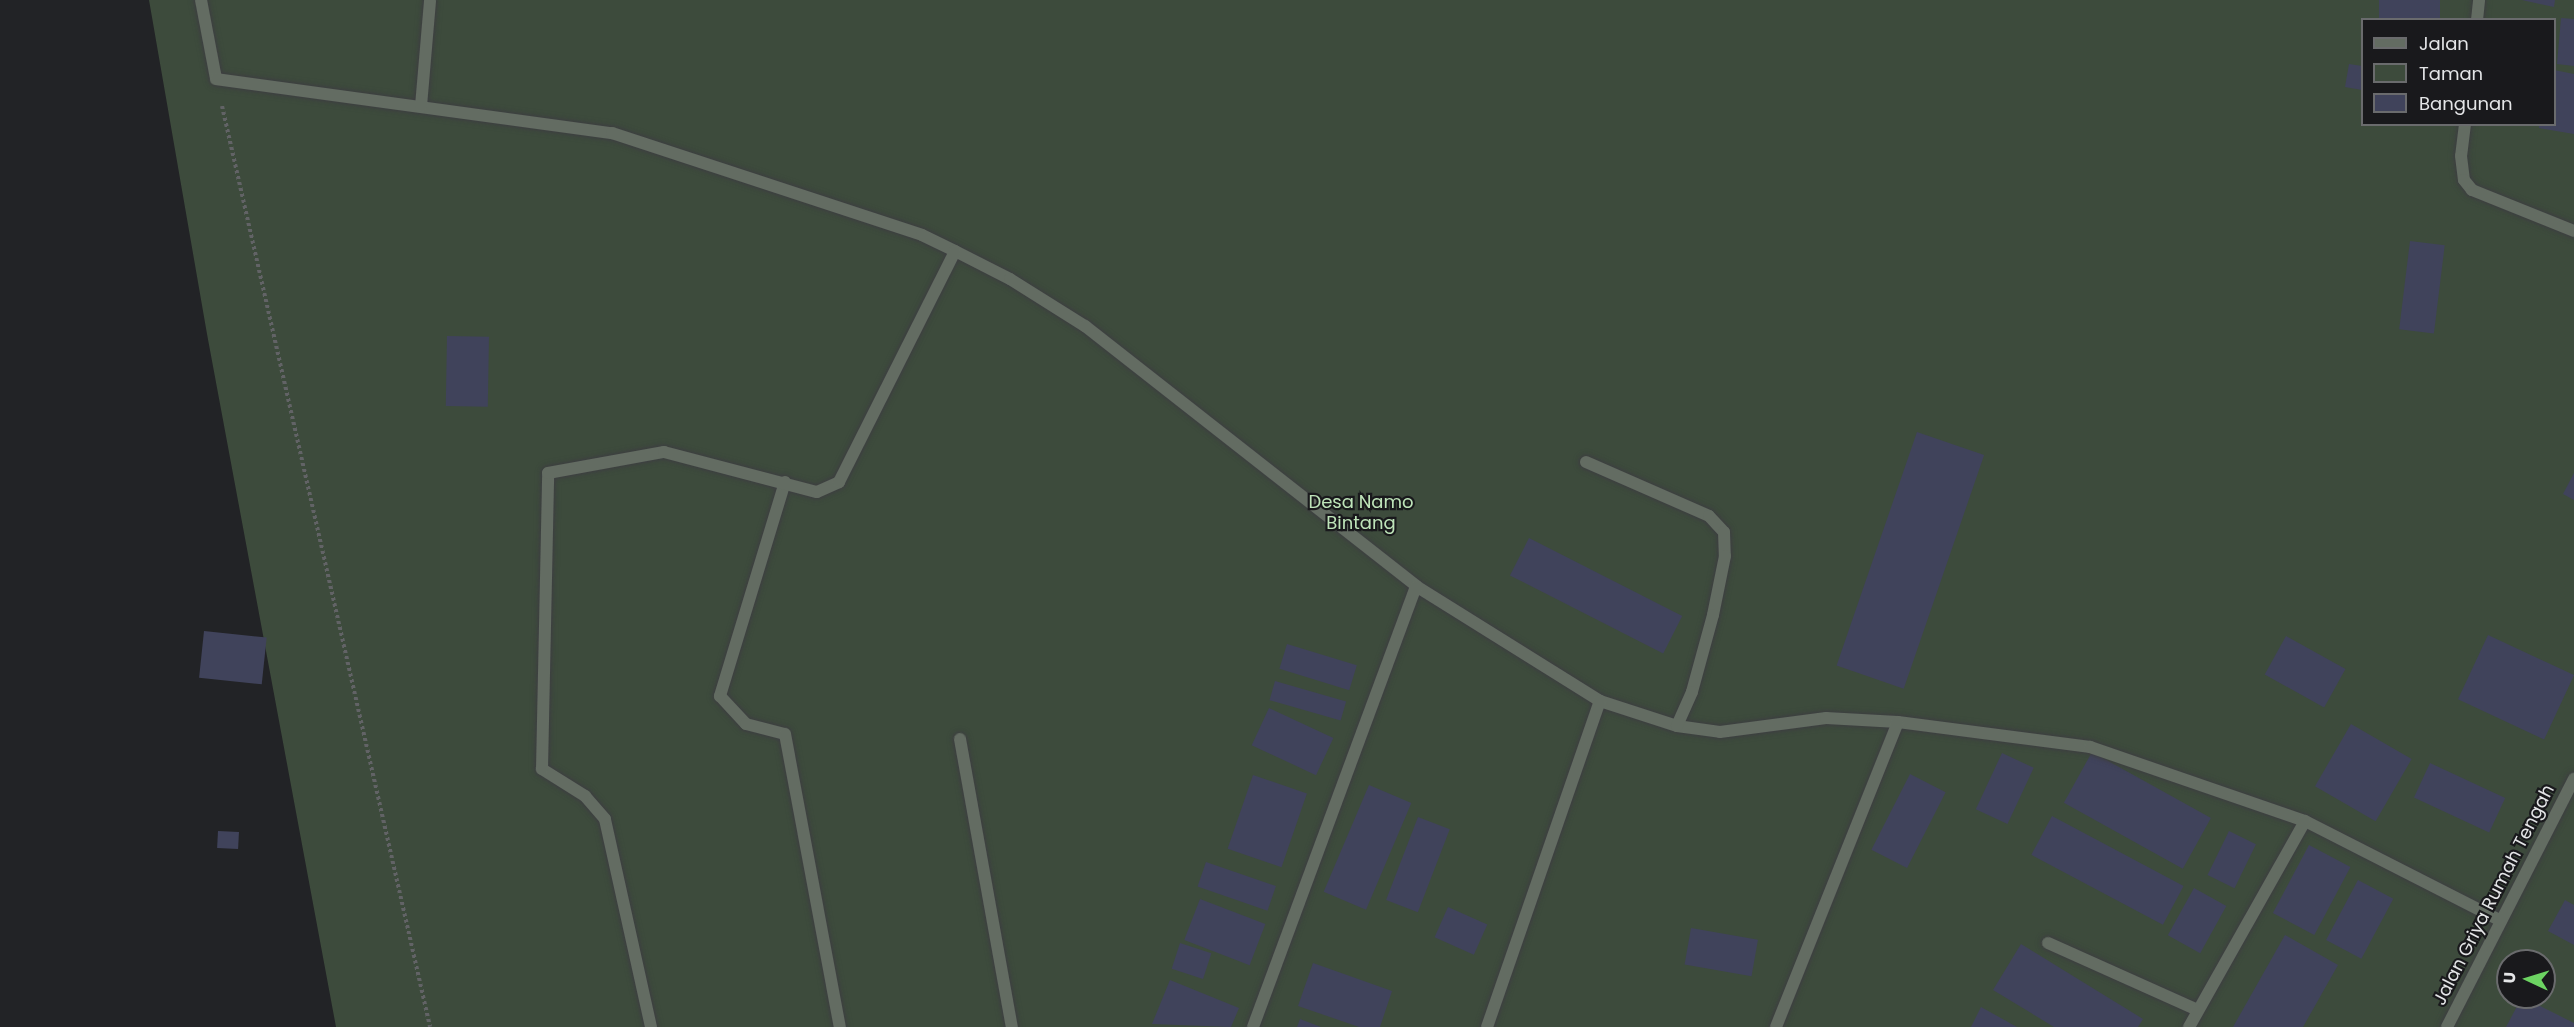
<!DOCTYPE html>
<html>
<head>
<meta charset="utf-8">
<style>
	body { margin:0 }
	#map { position:relative; width:2574px; height:1027px; overflow:hidden; background:#222326; font-family:Poppins,sans-serif }
	div>[style] { position:absolute }
	.green>* { inset:0; background:#3d4b3c }
	.building>* { inset:0; background:#40435b; transform-origin:0 0 }
	.path>* { height:4px; margin-top:-2px; transform-origin:0; background:repeating-linear-gradient(90deg,#626366 0 3px,transparent 0 6px) }
	.roads { filter:drop-shadow(0 0 2px #3d3e41) drop-shadow(0 0 2px #3d3e41) }
	.lane>* { height:12px; margin:-6px; padding:0 6px; transform-origin:6px; border-radius:6px; background:#636c62 }
	.street>* { height:12px; margin:-6px; padding:0 6px; transform-origin:6px; border-radius:6px; background:#636c62 }
	span { translate:-50% -50%; white-space:nowrap; text-align:center; line-height:1.15; -webkit-text-stroke:4.5px #19191c; paint-order:stroke }
	.park-label { font-size:18px; color:#bee4b9 }
	.street-label { font-size:18px; color:#e4e5e7 }
	.legend { position:absolute; left:2361px; top:18px; width:195px; height:108px; box-sizing:border-box; background:#19191c; border:2px solid #6a6b6d; margin:0; padding:8px 10px; list-style:none; font-size:18px; color:#e4e5e7 }
	.legend li { display:flex; align-items:center; gap:12px; height:30px }
	.legend b { width:30px; border:2px solid #6a6b6d }
	.north { position:absolute; left:2496px; top:949px; width:60px; height:60px; box-sizing:border-box; background:#19191c; border:2px solid #6a6b6d; border-radius:50%; rotate:274deg; font-size:16px; font-weight:700; line-height:24px; text-align:center; color:#e4e5e7 }
	.north::after { content:''; display:block; margin:auto; width:21px; height:27px; background:#6cd362; clip-path:polygon(50% 0,100% 100%,50% 72%,0 100%) }
</style>
</head>
<body>
<div id="map">
	<div class="green">
		<div style="clip-path:polygon(evenodd,149px 0,2574px 0,2574px 1027px,336px 1027px,207px 334px,149px 0,2362px 20px,2554px 20px,2554px 124px,2362px 124px,2362px 20px,149px 0,2508px 961px,2544px 961px,2544px 997px,2508px 997px,2508px 961px)"></div>
	</div>
	<div class="building">
		<div style="left:2379px;top:0;width:61px;height:20px"></div>
		<div style="clip-path:polygon(2522px 0,2555px 0,2554px 7px)"></div>
		<div style="clip-path:polygon(2561px 18px,2574px 19px,2574px 66px,2557px 64px)"></div>
		<div style="clip-path:polygon(2349px 64px,2362px 66px,2362px 90px,2345px 87px)"></div>
		<div style="clip-path:polygon(2554px 70px,2574px 74px,2574px 134px,2539px 128px,2539px 124px,2554px 124px)"></div>
		<div style="left:2410px;top:241px;width:35px;height:89px;rotate:7deg"></div>
		<div style="left:447px;top:336px;width:42px;height:70px;rotate:1deg"></div>
		<div style="left:1917px;top:432px;width:71px;height:247px;rotate:19deg"></div>
		<div style="clip-path:polygon(2574px 473px,2574px 500px,2563px 494px)"></div>
		<div style="left:1529px;top:538px;width:172px;height:42px;rotate:27deg"></div>
		<div style="left:204px;top:631px;width:63px;height:47px;rotate:6deg"></div>
		<div style="left:2488px;top:635px;width:95px;height:71px;rotate:25deg"></div>
		<div style="left:2286px;top:636px;width:68px;height:44px;rotate:29deg"></div>
		<div style="left:1287px;top:644px;width:73px;height:26px;rotate:17deg"></div>
		<div style="left:1275px;top:681px;width:74px;height:20px;rotate:16deg"></div>
		<div style="left:1269px;top:708px;width:71px;height:41px;rotate:25deg"></div>
		<div style="left:2351px;top:724px;width:70px;height:72px;rotate:30deg"></div>
		<div style="left:2092px;top:752px;width:136px;height:58px;rotate:29deg"></div>
		<div style="left:2002px;top:753px;width:35px;height:62px;rotate:25deg"></div>
		<div style="left:2430px;top:763px;width:83px;height:38px;rotate:25deg"></div>
		<div style="left:1910px;top:774px;width:40px;height:85px;rotate:27deg"></div>
		<div style="left:1253px;top:775px;width:57px;height:78px;rotate:19deg"></div>
		<div style="left:1369px;top:785px;width:46px;height:116px;rotate:23deg"></div>
		<div style="left:2052px;top:816px;width:149px;height:44px;rotate:28deg"></div>
		<div style="left:1418px;top:817px;width:34px;height:89px;rotate:21deg"></div>
		<div style="left:218px;top:831px;width:21px;height:17px;rotate:3deg"></div>
		<div style="left:2229px;top:831px;width:30px;height:49px;rotate:26deg"></div>
		<div style="left:2309px;top:845px;width:47px;height:77px;rotate:28deg"></div>
		<div style="left:1206px;top:862px;width:74px;height:26px;rotate:19deg"></div>
		<div style="left:2358px;top:880px;width:40px;height:68px;rotate:28deg"></div>
		<div style="left:2194px;top:888px;width:37px;height:54px;rotate:29deg"></div>
		<div style="left:1200px;top:899px;width:70px;height:44px;rotate:21deg"></div>
		<div style="clip-path:polygon(2565px 900px,2574px 905px,2574px 945px,2548px 931px)"></div>
		<div style="left:1448px;top:907px;width:43px;height:33px;rotate:24deg"></div>
		<div style="left:1691px;top:928px;width:68px;height:37px;rotate:10deg"></div>
		<div style="clip-path:polygon(2285px 935px,2338px 965px,2303px 1027px,2233px 1027px)"></div>
		<div style="left:1180px;top:943px;width:33px;height:27px;rotate:18deg"></div>
		<div style="clip-path:polygon(2021px 944px,2143px 1019px,2138px 1027px,2054px 1027px,1993px 990px)"></div>
		<div style="clip-path:polygon(1313px 963px,1392px 991px,1380px 1027px,1359px 1027px,1298px 1006px)"></div>
		<div style="clip-path:polygon(1170px 980px,1239px 1008px,1231px 1027px,1152px 1024px)"></div>
		<div style="clip-path:polygon(2522px 997px,2574px 1023px,2574px 1027px,2506px 1027px)"></div>
		<div style="clip-path:polygon(1981px 1007px,2017px 1027px,1971px 1027px)"></div>
		<div style="clip-path:polygon(1300px 1019px,1321px 1027px,1297px 1027px)"></div>
	</div>
	<div class="path">
		<div style="left:222px;top:106px;width:944px;rotate:77.27deg"></div>
	</div>
	<div class="roads">
		<div class="lane">
			<div style="left:2477px;top:20px;width:20px;rotate:-84deg"></div>
			<div style="left:2465px;top:124px;width:32px;rotate:97deg"></div>
			<div style="left:2461px;top:156px;width:24px;rotate:83deg"></div>
			<div style="left:2464px;top:180px;width:13px;rotate:51deg"></div>
			<div style="left:2472px;top:190px;width:110px;rotate:21.9deg"></div>
		</div>
		<div class="street">
			<div style="left:201px;top:0;width:80px;rotate:79.2deg"></div>
			<div style="left:216px;top:79px;width:400px;rotate:7.8deg"></div>
			<div style="left:612px;top:133px;width:326px;rotate:18.2deg"></div>
			<div style="left:922px;top:235px;width:37px;rotate:26deg"></div>
			<div style="left:955px;top:251px;width:62px;rotate:27deg"></div>
			<div style="left:1010px;top:279px;width:89px;rotate:32.1deg"></div>
			<div style="left:1085px;top:326px;width:421px;rotate:38.1deg"></div>
			<div style="left:1416px;top:586px;width:217px;rotate:32deg"></div>
			<div style="left:1600px;top:701px;width:81px;rotate:18deg"></div>
			<div style="left:1677px;top:726px;width:43px;rotate:7.9deg"></div>
			<div style="left:1720px;top:732px;width:107px;rotate:-7.5deg"></div>
			<div style="left:1826px;top:718px;width:72px;rotate:3.2deg"></div>
			<div style="left:1898px;top:722px;width:194px;rotate:7.4deg"></div>
			<div style="left:2090px;top:747px;width:227px;rotate:19deg"></div>
			<div style="left:2305px;top:821px;width:218px;rotate:27deg"></div>
			<div style="left:421px;top:106px;width:106px;rotate:-85.1deg"></div>
			<div style="left:1586px;top:462px;width:134px;rotate:23.7deg"></div>
			<div style="left:1709px;top:516px;width:22px;rotate:47deg"></div>
			<div style="left:1724px;top:532px;width:24px;rotate:88deg"></div>
			<div style="left:1725px;top:556px;width:60px;rotate:101.5deg"></div>
			<div style="left:1713px;top:615px;width:80px;rotate:105.3deg"></div>
			<div style="left:1692px;top:692px;width:37px;rotate:114deg"></div>
			<div style="left:785px;top:482px;width:224px;rotate:106.9deg"></div>
			<div style="left:720px;top:696px;width:38px;rotate:47deg"></div>
			<div style="left:746px;top:724px;width:40px;rotate:14.4deg"></div>
			<div style="left:785px;top:734px;width:298px;rotate:79.4deg"></div>
			<div style="left:960px;top:739px;width:293px;rotate:79.8deg"></div>
			<div style="left:2048px;top:943px;width:164px;rotate:24.1deg"></div>
			<div style="left:651px;top:1027px;width:213px;rotate:-102.5deg"></div>
			<div style="left:605px;top:819px;width:30px;rotate:-131deg"></div>
			<div style="left:585px;top:796px;width:51px;rotate:-147.9deg"></div>
			<div style="left:542px;top:769px;width:296px;rotate:-88.8deg"></div>
			<div style="left:548px;top:473px;width:118px;rotate:-10.3deg"></div>
			<div style="left:664px;top:452px;width:158px;rotate:14.7deg"></div>
			<div style="left:817px;top:492px;width:24px;rotate:-24deg"></div>
			<div style="left:839px;top:482px;width:258px;rotate:-63.3deg"></div>
			<div style="left:1253px;top:1027px;width:470px;rotate:-69.7deg"></div>
			<div style="left:1487px;top:1027px;width:345px;rotate:-70.9deg"></div>
			<div style="left:1776px;top:1027px;width:328px;rotate:-68.2deg"></div>
			<div style="left:2189px;top:1027px;width:236px;rotate:-60.6deg"></div>
			<div style="left:2447px;top:1027px;width:279px;rotate:-62.9deg"></div>
		</div>
	</div>
	<div class="park-label">
		<span style="left:1361px;top:513px">Desa Namo<br>Bintang</span>
	</div>
	<div class="street-label">
		<span style="left:2494px;top:895px;rotate:-63deg">Jalan Griya Rumah Tengah</span>
	</div>
	<ul class="legend">
	<li><b style="height:8px;background:#636c62"></b>Jalan</li>
	<li><b style="height:16px;background:#3d4b3c"></b>Taman</li>
	<li><b style="height:16px;background:#40435b"></b>Bangunan</li>
	</ul>
	<div class="north">U</div>
</div>
</body>
</html>
